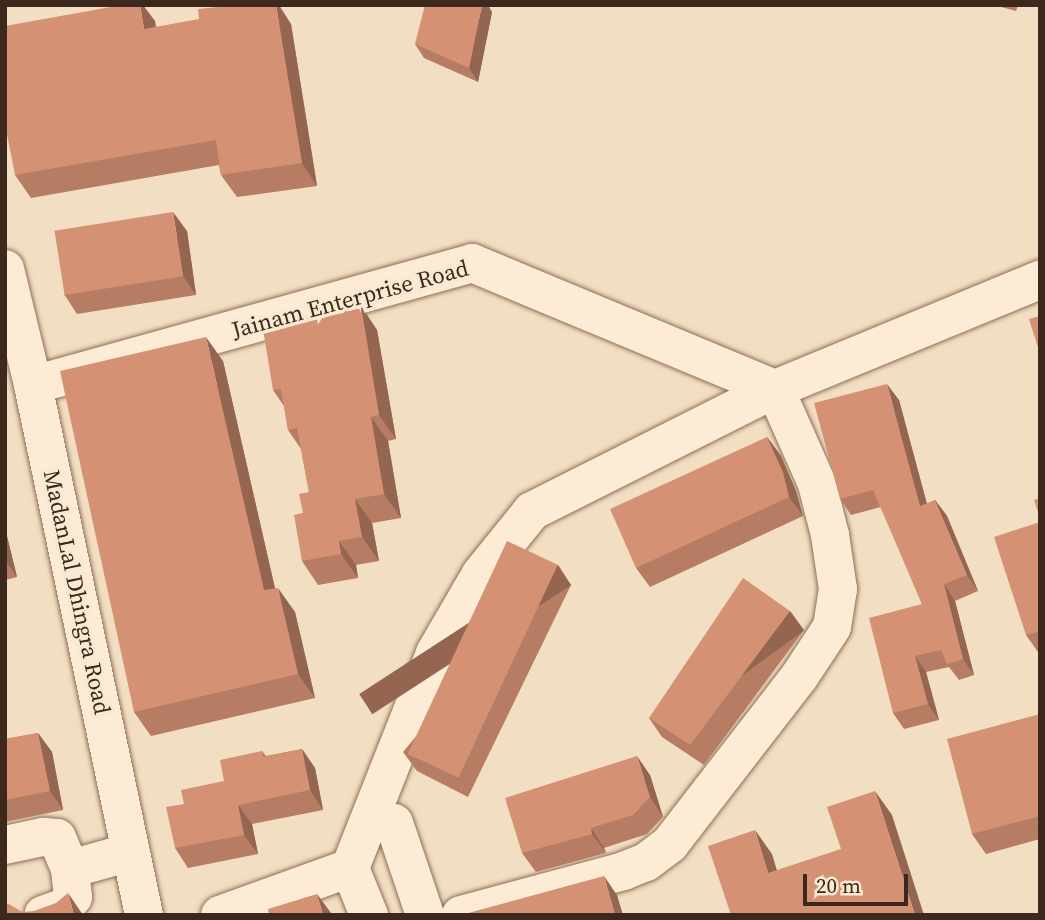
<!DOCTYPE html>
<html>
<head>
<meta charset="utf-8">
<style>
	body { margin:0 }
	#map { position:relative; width:1045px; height:920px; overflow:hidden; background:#f2dec2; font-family:"Source Serif 4",serif }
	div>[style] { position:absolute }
	.roads { filter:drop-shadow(0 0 2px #8e6e57) drop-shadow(0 0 2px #8e6e57) }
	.minor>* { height:38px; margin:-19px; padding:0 19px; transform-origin:19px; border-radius:19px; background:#fcecd6 }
	.wall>* { inset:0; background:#b67d64 }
	.shaded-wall>* { inset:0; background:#946651; transform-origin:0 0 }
	.building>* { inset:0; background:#d49174; transform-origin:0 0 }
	span { translate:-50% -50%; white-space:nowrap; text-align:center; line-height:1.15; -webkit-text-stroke:7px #f9e9d2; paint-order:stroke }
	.street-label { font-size:23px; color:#3c281d }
	.frame { position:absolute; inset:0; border:7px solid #3c281d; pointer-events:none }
	.scale { position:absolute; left:803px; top:874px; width:105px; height:32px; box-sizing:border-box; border:4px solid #3c281d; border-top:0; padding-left:9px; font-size:21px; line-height:24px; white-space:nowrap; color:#3c281d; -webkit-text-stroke:5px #f9e9d2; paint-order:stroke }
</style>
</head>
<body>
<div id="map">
	<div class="roads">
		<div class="minor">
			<div style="left:5px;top:269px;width:119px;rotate:76.4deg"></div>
			<div style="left:33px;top:385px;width:541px;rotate:78.17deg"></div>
			<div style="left:33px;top:385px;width:456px;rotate:-15.5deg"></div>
			<div style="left:472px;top:263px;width:328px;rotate:22.6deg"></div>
			<div style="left:775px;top:389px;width:104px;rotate:66.1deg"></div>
			<div style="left:817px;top:484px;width:53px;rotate:75.7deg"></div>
			<div style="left:830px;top:535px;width:55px;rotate:81.6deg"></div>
			<div style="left:838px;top:589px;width:38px;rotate:99deg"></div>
			<div style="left:832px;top:627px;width:60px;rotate:123.4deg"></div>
			<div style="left:799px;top:677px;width:211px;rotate:127.7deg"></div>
			<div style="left:670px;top:844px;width:30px;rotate:143deg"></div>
			<div style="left:646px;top:862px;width:24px;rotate:158deg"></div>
			<div style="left:624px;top:871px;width:169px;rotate:164.9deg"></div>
			<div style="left:394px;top:823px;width:97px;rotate:71.4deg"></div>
			<div style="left:5px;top:845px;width:40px;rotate:-12deg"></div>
			<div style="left:44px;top:837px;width:13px;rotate:4deg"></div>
			<div style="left:57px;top:838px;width:34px;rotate:67deg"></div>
			<div style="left:70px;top:869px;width:28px;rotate:84deg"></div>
			<div style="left:73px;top:897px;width:13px;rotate:129deg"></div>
			<div style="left:65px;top:907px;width:23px;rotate:160deg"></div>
			<div style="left:350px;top:868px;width:231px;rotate:-68.4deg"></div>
			<div style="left:435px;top:653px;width:91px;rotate:-59.8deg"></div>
			<div style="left:481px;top:574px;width:81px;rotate:-51deg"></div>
			<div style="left:532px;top:511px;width:272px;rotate:-26.7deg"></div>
			<div style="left:775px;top:389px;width:287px;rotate:-22.4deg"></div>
			<div style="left:350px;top:868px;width:51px;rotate:68deg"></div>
			<div style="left:70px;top:869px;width:63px;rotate:-15.6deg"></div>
			<div style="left:220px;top:915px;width:138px;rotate:-19.9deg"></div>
		</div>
	</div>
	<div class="wall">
		<div style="clip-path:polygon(994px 5px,1018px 5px,1016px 11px)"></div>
		<div style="clip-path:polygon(492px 12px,478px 82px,424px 58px,415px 44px)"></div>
		<div style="clip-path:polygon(155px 21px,155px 27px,291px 24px,317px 186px,237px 197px,221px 175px,219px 165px,31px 198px,15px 175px)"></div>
		<div style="clip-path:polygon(187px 231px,196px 295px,77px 314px,64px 294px)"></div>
		<div style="clip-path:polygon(361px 306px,377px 330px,396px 439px,388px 441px,401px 518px,372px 523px,379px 561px,356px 565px,358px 578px,318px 585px,302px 561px,303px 513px,309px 492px,301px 449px,288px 430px,284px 406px,273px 390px)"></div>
		<div style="clip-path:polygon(223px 361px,275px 588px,295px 612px,315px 698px,151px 736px,134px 712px)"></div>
		<div style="clip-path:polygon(899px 400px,927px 504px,935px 500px,947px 516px,978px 591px,955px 601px,974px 675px,959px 680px,949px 667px,926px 672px,939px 720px,904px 729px,893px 713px,922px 604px,881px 507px,851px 515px,840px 499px)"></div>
		<div style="clip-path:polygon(767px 437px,781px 456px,796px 491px,803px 516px,650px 587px,636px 568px)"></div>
		<div style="clip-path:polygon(1040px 522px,1040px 655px,1026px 635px)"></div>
		<div style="clip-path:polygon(5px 528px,17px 577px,5px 580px)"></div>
		<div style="clip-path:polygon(558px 565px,571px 585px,468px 797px,417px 771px,403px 752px)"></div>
		<div style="clip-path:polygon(790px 611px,804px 630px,704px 765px,662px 737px,649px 718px)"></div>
		<div style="clip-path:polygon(1040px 714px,1040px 839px,986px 854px,972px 834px)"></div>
		<div style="clip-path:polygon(38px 733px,52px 752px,63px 810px,5px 822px,5px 739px)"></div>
		<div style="clip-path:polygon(302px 749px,315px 768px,323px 810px,252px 824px,258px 854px,188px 868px,175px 848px,224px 781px,262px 751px,266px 756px)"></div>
		<div style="clip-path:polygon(650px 775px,663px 817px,647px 834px,604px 848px,606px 853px,536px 872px,522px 853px)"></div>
	</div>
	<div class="shaded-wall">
		<div style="clip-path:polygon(140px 5px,143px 5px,155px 21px,160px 51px,144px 29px)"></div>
		<div style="clip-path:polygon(276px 5px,279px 5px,291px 24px,317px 186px,302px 163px)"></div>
		<div style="clip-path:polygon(482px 5px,488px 5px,492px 12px,478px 82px,469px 68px)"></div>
		<div style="clip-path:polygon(173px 212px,187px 231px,196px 295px,183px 276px)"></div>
		<div style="clip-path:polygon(361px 306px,377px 330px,396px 439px,379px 415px)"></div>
		<div style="clip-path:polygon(206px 337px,223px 361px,281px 615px,264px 590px)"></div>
		<div style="clip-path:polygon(887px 384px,899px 400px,932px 523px,920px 506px)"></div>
		<div style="clip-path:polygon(371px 417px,388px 441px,401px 518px,384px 494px)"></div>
		<div style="clip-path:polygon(767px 437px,781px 456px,796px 491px,803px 516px,789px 497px)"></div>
		<div style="clip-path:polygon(355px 499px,372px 523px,379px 561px,362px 537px)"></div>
		<div style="clip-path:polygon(935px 500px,947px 516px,978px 591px,967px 575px)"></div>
		<div style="clip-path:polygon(5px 528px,17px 577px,5px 560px)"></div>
		<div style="clip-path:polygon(339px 541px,356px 565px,358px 578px,341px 554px)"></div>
		<div style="left:558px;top:565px;width:24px;height:237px;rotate:57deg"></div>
		<div style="clip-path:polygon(944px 584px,955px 601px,974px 675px,963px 659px)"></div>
		<div style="clip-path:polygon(278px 588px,295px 612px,315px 698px,298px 674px)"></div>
		<div style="left:790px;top:611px;width:24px;height:167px;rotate:54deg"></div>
		<div style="clip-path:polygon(915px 656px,926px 672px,939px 720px,928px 704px)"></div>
		<div style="clip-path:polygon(38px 733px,52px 752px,63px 810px,50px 791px)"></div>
		<div style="clip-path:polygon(302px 749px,315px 768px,323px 810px,310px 790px)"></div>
		<div style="clip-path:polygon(637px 756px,650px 775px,663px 817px,650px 797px)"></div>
		<div style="clip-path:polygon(875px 791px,892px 815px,924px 915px,915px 915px)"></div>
		<div style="clip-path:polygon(238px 805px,252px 824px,258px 854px,244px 835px)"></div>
		<div style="clip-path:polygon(591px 828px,604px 848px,606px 853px,592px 834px)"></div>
		<div style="clip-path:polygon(755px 830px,772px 854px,785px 897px,768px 873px)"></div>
		<div style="clip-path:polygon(604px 876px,617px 895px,623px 915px,615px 915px)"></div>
		<div style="clip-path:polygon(68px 893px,83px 915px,74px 915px)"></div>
		<div style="clip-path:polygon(317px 894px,331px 913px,331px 915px,323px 915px)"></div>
	</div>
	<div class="building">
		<div style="clip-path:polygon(122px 5px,140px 5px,144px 29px,199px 19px,198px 9px,238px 5px,276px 5px,302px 163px,221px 175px,216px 140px,15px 175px,5px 124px,5px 26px)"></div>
		<div style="clip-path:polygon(425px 5px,482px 5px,469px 68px,415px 44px)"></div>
		<div style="left:173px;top:212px;width:65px;height:120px;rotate:81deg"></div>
		<div style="clip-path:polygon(361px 306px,379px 415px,371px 417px,384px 494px,355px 499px,362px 537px,339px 541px,341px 554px,302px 561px,294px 515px,303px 513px,299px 494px,309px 492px,297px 428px,288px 430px,281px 389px,273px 390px,262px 323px)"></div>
		<div style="clip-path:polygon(1040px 316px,1040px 354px,1029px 319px)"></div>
		<div style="clip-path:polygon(206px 337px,264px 590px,278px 588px,298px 674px,134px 712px,60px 371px)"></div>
		<div style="clip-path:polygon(887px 384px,920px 506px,935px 500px,967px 575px,944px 584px,963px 659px,947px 664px,941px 650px,915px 656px,928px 704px,893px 713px,869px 618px,922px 604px,873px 490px,840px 499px,814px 403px)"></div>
		<div style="clip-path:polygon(767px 437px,783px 472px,789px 497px,636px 568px,610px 509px)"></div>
		<div style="clip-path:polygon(1040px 498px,1040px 518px,1034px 500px)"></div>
		<div style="clip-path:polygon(1040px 522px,1040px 631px,1026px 635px,994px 537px)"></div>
		<div style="left:507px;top:541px;width:56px;height:235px;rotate:25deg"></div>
		<div style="clip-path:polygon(743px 578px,790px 611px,690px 745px,649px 718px)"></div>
		<div style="clip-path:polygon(1040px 714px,1040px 816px,972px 834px,947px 739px)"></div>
		<div style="clip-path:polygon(38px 733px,50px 791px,5px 800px,5px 739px)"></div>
		<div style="clip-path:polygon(302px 749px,310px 790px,238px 805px,244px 835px,175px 848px,166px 807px,184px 804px,181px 790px,224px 781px,220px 760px,262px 751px,263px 757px)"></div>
		<div style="clip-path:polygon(637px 756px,650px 797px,633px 815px,591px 828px,592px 834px,522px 853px,505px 798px)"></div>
		<div style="clip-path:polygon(875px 791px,915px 915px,874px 915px,873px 913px,867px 915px,731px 915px,708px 846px,755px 830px,768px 873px,841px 849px,827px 807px)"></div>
		<div style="clip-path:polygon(604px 876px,615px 915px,461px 915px)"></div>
		<div style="clip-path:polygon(68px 893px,74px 915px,5px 915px,5px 905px,9px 904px,22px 912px,34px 911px,56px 903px)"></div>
		<div style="clip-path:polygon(317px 894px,323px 915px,269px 915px,268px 909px)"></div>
	</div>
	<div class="street-label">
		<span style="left:350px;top:299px;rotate:-15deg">Jainam Enterprise Road</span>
		<span style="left:77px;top:592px;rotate:78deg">MadanLal Dhingra Road</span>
	</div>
	<div class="frame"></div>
	<div class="scale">20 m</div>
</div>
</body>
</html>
